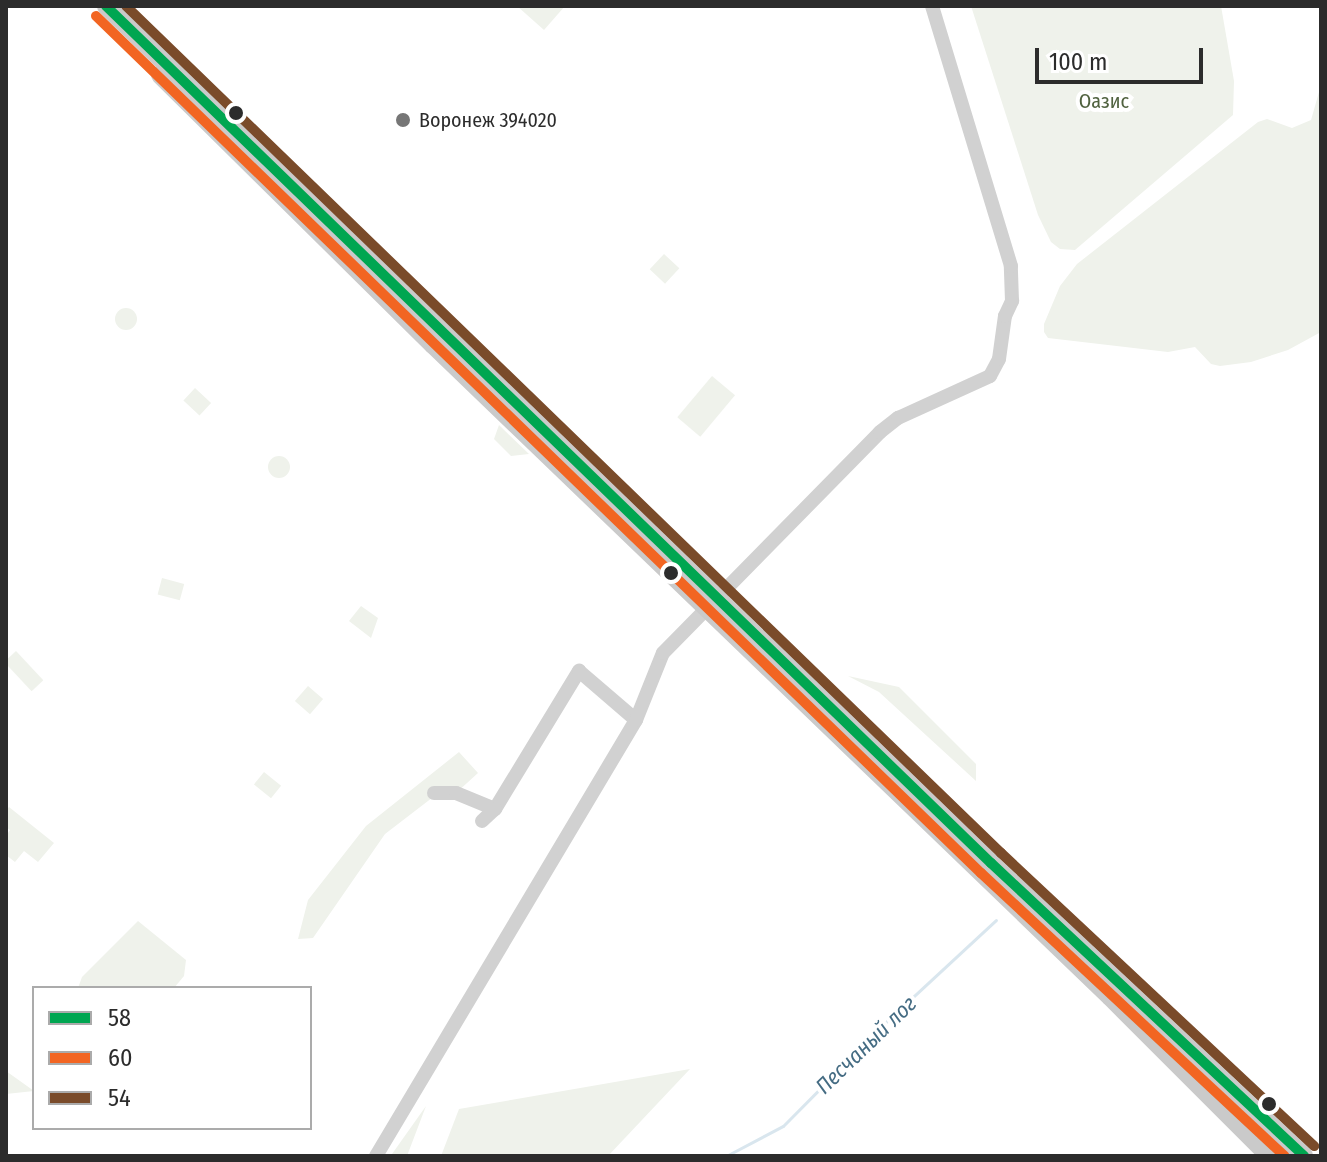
<!DOCTYPE html>
<html>
<head>
<meta charset="utf-8">
<style>
	body { margin:0 }
	#map { position:relative; width:1327px; height:1162px; overflow:hidden; background:#fff; font-family:"Fira Sans Condensed",sans-serif }
	div>[style] { position:absolute }
	.green>* { inset:0; background:#eff2eb; transform-origin:0 0 }
	.round { border-radius:50% }
	.stream>* { height:3px; margin:-1.5px; padding:0 1.5px; transform-origin:1.5px; border-radius:1.5px; background:#d9e6ee }
	.minor>* { height:14px; margin:-7px; padding:0 7px; transform-origin:7px; border-radius:7px; background:#d1d1d1 }
	.secondary>* { height:18px; margin:-9px; padding:0 9px; transform-origin:9px; border-radius:9px; background:#cacaca }
	.bus-1>* { height:10px; margin:-5px; padding:0 5px; transform-origin:5px; border-radius:5px; background:#00a651 }
	.bus-2>* { height:10px; margin:-5px; padding:0 5px; transform-origin:5px; border-radius:5px; background:#f26522 }
	.bus-3>* { height:10px; margin:-5px; padding:0 5px; transform-origin:5px; border-radius:5px; background:#7a4b2a }
	.dots>* { width:22px; height:22px; translate:-50% -50%; box-sizing:border-box; border:4px solid #fff; border-radius:50% }
	span { translate:-50% -50%; white-space:nowrap; text-align:center; line-height:1.15; -webkit-text-stroke:8px #fff; paint-order:stroke }
	.park-label { font-size:20px; color:#50623f }
	.poi-label { font-size:20px; color:#2c2c2c }
	.left { translate:0 -50%; text-align:left }
	.water-label { font-size:22px; color:#456c83; font-style:italic }
	.frame { position:absolute; inset:0; border:8px solid #2c2c2c; pointer-events:none }
	.legend { position:absolute; left:32px; top:986px; width:280px; height:144px; box-sizing:border-box; background:#fff; border:2px solid #ababab; margin:0; padding:10px 14px; list-style:none; font-size:24px; color:#2c2c2c }
	.legend li { display:flex; align-items:center; gap:16px; height:40px }
	.legend b { width:40px; border:2px solid #ababab }
	.scale { position:absolute; left:1035px; top:48px; width:168px; height:36px; box-sizing:border-box; border:4px solid #2c2c2c; border-top:0; padding-left:10px; font-size:24px; line-height:28px; white-space:nowrap; color:#2c2c2c; -webkit-text-stroke:6px #fff; paint-order:stroke }
</style>
</head>
<body>
<div id="map">
	<div class="green">
		<div style="clip-path:polygon(517px 6px,565px 6px,544px 30px)"></div>
		<div style="clip-path:polygon(971px 6px,1221px 6px,1234px 81px,1233px 115px,1075px 250px,1060px 249px,1051px 242px,1038px 215px)"></div>
		<div style="clip-path:polygon(1321px 85px,1321px 332px,1288px 350px,1251px 362px,1220px 366px,1211px 364px,1195px 347px,1168px 352px,1048px 338px,1044px 332px,1044px 324px,1060px 286px,1077px 264px,1258px 122px,1267px 119px,1292px 128px,1311px 120px)"></div>
		<div style="left:664px;top:254px;width:21px;height:21px;rotate:43deg"></div>
		<div class="round" style="left:115px;top:308px;width:22px;height:22px"></div>
		<div style="left:712px;top:376px;width:30px;height:54px;rotate:40deg"></div>
		<div style="left:195px;top:388px;width:22px;height:17px;rotate:43deg"></div>
		<div style="clip-path:polygon(499px 425px,529px 454px,511px 456px,494px 439px)"></div>
		<div class="round" style="left:268px;top:456px;width:22px;height:22px"></div>
		<div style="left:162px;top:578px;width:23px;height:17px;rotate:15deg"></div>
		<div style="clip-path:polygon(361px 606px,378px 618px,371px 638px,349px 621px)"></div>
		<div style="left:16px;top:651px;width:40px;height:16px;rotate:47deg"></div>
		<div style="clip-path:polygon(848px 676px,899px 687px,976px 764px,976px 781px,879px 692px)"></div>
		<div style="left:308px;top:686px;width:20px;height:20px;rotate:41deg"></div>
		<div style="clip-path:polygon(459px 752px,478px 773px,456px 793px,441px 791px,385px 834px,313px 938px,298px 939px,308px 900px,366px 826px)"></div>
		<div style="left:264px;top:772px;width:22px;height:16px;rotate:39deg"></div>
		<div style="clip-path:polygon(9px 807px,54px 843px,38px 862px,24px 851px,15px 862px,6px 855px,6px 836px,10px 830px,6px 827px,6px 811px)"></div>
		<div style="clip-path:polygon(138px 921px,186px 960px,184px 976px,174px 988px,78px 988px,82px 977px)"></div>
		<div style="clip-path:polygon(1195px 1067px,1288px 1156px,1281px 1156px,1192px 1070px)"></div>
		<div style="clip-path:polygon(690px 1069px,608px 1156px,441px 1156px,459px 1109px)"></div>
		<div style="clip-path:polygon(6px 1071px,34px 1091px,6px 1094px)"></div>
		<div style="clip-path:polygon(426px 1106px,407px 1156px,390px 1156px,392px 1154px)"></div>
	</div>
	<div class="stream">
		<div style="left:726px;top:1156px;width:64px;rotate:-27.8deg"></div>
		<div style="left:783px;top:1126px;width:149px;rotate:-45.3deg"></div>
		<div style="left:888px;top:1020px;width:147px;rotate:-42.8deg"></div>
	</div>
	<div class="minor">
		<div style="left:434px;top:793px;width:22px"></div>
		<div style="left:456px;top:793px;width:42px;rotate:22.3deg"></div>
		<div style="left:495px;top:809px;width:162px;rotate:-58.7deg"></div>
		<div style="left:579px;top:671px;width:75px;rotate:40.7deg"></div>
		<div style="left:482px;top:821px;width:18px;rotate:-43deg"></div>
		<div style="left:376px;top:1156px;width:508px;rotate:-59.19deg"></div>
		<div style="left:636px;top:720px;width:72px;rotate:-68.1deg"></div>
		<div style="left:663px;top:653px;width:310px;rotate:-45.5deg"></div>
		<div style="left:880px;top:432px;width:23px;rotate:-38deg"></div>
		<div style="left:898px;top:418px;width:101px;rotate:-24.5deg"></div>
		<div style="left:990px;top:376px;width:19px;rotate:-62deg"></div>
		<div style="left:999px;top:359px;width:43px;rotate:-82.1deg"></div>
		<div style="left:1005px;top:316px;width:17px;rotate:-65deg"></div>
		<div style="left:1012px;top:301px;width:35px;rotate:-92deg"></div>
		<div style="left:1011px;top:266px;width:272px;rotate:-106.9deg"></div>
	</div>
	<div class="secondary">
		<div style="left:106px;top:6px;width:1232px;rotate:44.08deg"></div>
		<div style="left:991px;top:863px;width:429px;rotate:43.1deg"></div>
		<div style="left:160px;top:75px;width:384px;rotate:44.7deg"></div>
		<div style="left:433px;top:345px;width:940px;rotate:43.92deg"></div>
		<div style="left:1110px;top:997px;width:225px;rotate:45deg"></div>
	</div>
	<div class="bus-1">
		<div style="left:106px;top:6px;width:1232px;rotate:44.08deg"></div>
		<div style="left:991px;top:863px;width:429px;rotate:43.1deg"></div>
	</div>
	<div class="bus-2">
		<div style="left:96px;top:16px;width:1232px;rotate:44.08deg"></div>
		<div style="left:981px;top:873px;width:415px;rotate:43deg"></div>
	</div>
	<div class="bus-3">
		<div style="left:126px;top:6px;width:1218px;rotate:44.07deg"></div>
		<div style="left:1001px;top:853px;width:429px;rotate:43.1deg"></div>
	</div>
	<div class="dots">
		<div style="left:236px;top:113px;background:#2c2c2c"></div>
		<div style="left:403px;top:120px;background:#767676"></div>
		<div style="left:671px;top:573px;background:#2c2c2c"></div>
		<div style="left:1269px;top:1104px;background:#2c2c2c"></div>
	</div>
	<div class="park-label">
		<span style="left:1104px;top:101px">Оазис</span>
	</div>
	<div class="poi-label">
		<span class="left" style="left:419px;top:120px">Воронеж 394020</span>
	</div>
	<div class="water-label">
		<span style="left:866px;top:1045px;rotate:-44deg">Песчаный лог</span>
	</div>
	<div class="frame"></div>
	<ul class="legend">
	<li><b style="height:10px;background:#00a651"></b>58</li>
	<li><b style="height:10px;background:#f26522"></b>60</li>
	<li><b style="height:10px;background:#7a4b2a"></b>54</li>
	</ul>
	<div class="scale">100 m</div>
</div>
</body>
</html>
